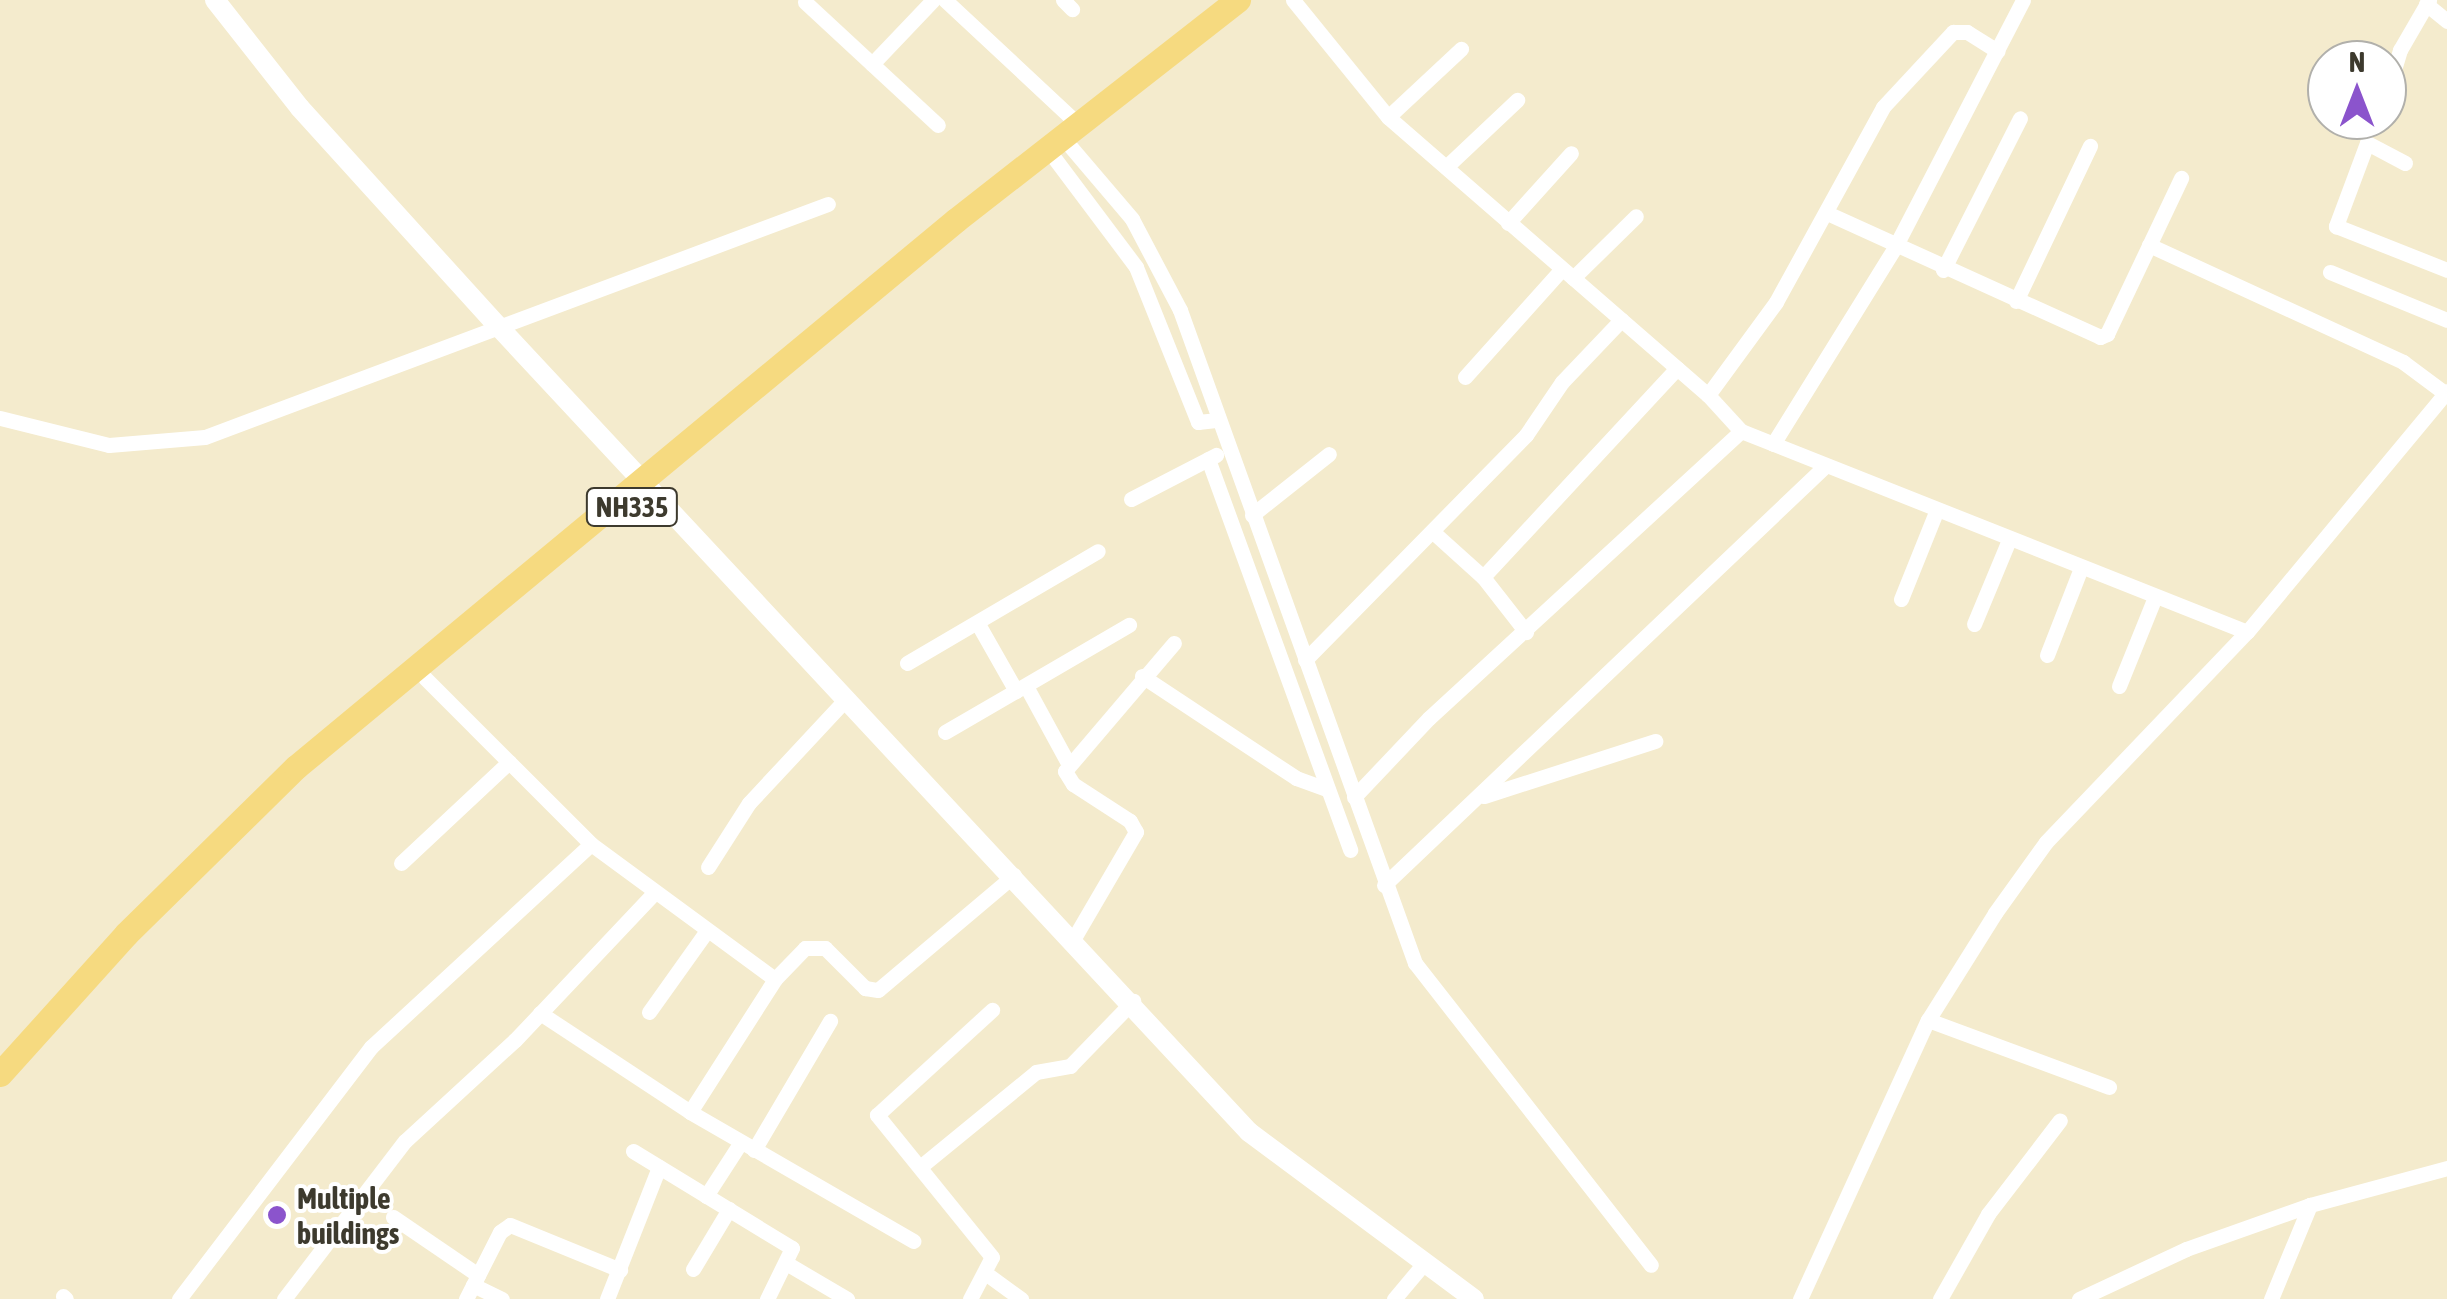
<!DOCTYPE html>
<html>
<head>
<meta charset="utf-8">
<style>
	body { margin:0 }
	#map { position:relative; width:2447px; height:1299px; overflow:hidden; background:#f4ebcd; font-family:"Asap Condensed",sans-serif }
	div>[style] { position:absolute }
	.minor>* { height:15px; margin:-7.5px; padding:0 7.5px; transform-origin:7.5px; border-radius:7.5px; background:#fff }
	.tertiary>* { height:20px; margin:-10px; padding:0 10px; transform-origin:10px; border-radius:10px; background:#fff }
	.trunk>* { height:25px; margin:-12.5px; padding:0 12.5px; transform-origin:12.5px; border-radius:12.5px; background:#f6da80 }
	.dots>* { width:28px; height:28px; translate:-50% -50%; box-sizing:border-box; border:5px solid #fff; border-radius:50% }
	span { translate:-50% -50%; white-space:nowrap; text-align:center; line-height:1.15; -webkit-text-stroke:8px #fff; paint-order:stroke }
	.shield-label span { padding:2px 8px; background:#fff; border:2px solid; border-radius:8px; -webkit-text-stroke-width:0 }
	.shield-label { font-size:28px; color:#3d3a2e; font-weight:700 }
	.poi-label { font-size:30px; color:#3d3a2e; font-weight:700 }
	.left { translate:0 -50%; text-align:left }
	.north { position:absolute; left:2307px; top:40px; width:100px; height:100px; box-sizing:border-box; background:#fff; border:2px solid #b1b0ab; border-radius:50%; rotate:0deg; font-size:28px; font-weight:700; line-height:40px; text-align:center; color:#3d3a2e }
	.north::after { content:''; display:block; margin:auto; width:35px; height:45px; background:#8b54cc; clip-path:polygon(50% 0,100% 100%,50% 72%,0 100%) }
</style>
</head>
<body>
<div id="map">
	<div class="minor">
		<div style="left:945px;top:0;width:185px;rotate:43deg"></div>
		<div style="left:1063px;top:0;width:13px;rotate:45deg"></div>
		<div style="left:1293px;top:0;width:151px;rotate:50.9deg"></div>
		<div style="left:1388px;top:117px;width:424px;rotate:41deg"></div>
		<div style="left:1708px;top:395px;width:49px;rotate:47.5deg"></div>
		<div style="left:1741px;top:431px;width:544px;rotate:21.66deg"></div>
		<div style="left:805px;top:2px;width:181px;rotate:42.8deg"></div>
		<div style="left:2426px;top:4px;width:27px;rotate:39deg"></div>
		<div style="left:872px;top:64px;width:88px;rotate:-46.4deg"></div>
		<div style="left:2387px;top:93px;width:45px;rotate:-73.2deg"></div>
		<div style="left:2400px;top:50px;width:58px;rotate:-59.9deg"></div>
		<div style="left:1388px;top:117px;width:100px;rotate:-43deg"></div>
		<div style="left:1064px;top:139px;width:105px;rotate:49.6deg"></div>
		<div style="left:1132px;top:219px;width:103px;rotate:62.2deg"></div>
		<div style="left:1180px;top:310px;width:694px;rotate:70.21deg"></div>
		<div style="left:1415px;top:963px;width:383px;rotate:52deg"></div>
		<div style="left:1049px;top:151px;width:145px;rotate:53.1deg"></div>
		<div style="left:1136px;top:267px;width:167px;rotate:68.2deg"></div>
		<div style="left:1198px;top:422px;width:20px;rotate:-6deg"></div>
		<div style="left:2405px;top:163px;width:43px;rotate:-152.2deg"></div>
		<div style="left:2367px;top:143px;width:89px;rotate:110.5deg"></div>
		<div style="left:2336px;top:226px;width:119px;rotate:21.6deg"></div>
		<div style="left:1446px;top:167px;width:98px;rotate:-43.3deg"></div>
		<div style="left:1827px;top:213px;width:300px;rotate:24.4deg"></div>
		<div style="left:2100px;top:337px;width:8px;rotate:-23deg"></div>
		<div style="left:2107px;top:334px;width:173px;rotate:-64.6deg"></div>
		<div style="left:1508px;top:223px;width:94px;rotate:-48deg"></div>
		<div style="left:2149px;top:245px;width:280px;rotate:24.7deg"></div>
		<div style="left:2403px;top:362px;width:54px;rotate:36.7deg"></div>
		<div style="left:1943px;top:270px;width:170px;rotate:-63.1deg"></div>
		<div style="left:2330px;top:272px;width:126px;rotate:22.3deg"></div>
		<div style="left:1573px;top:278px;width:88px;rotate:-44.5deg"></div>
		<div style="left:2016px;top:301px;width:172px;rotate:-64.5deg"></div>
		<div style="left:1465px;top:377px;width:145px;rotate:-48.1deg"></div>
		<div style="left:1708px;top:395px;width:115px;rotate:-53.8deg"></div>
		<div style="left:1776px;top:302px;width:222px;rotate:-61.2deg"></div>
		<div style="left:1883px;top:107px;width:103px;rotate:-47deg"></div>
		<div style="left:1953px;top:32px;width:14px"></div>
		<div style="left:1967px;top:32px;width:36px;rotate:32deg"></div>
		<div style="left:0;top:418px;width:112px;rotate:13.9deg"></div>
		<div style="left:109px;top:445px;width:96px;rotate:-4.8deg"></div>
		<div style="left:205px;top:437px;width:665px;rotate:-20.51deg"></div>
		<div style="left:1773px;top:444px;width:229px;rotate:-58.2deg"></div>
		<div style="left:1894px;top:249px;width:280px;rotate:-62.6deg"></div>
		<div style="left:1208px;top:459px;width:416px;rotate:70deg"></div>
		<div style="left:1131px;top:499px;width:96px;rotate:-27.4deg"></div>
		<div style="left:1252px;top:515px;width:98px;rotate:-38.4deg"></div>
		<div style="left:1433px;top:532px;width:67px;rotate:42deg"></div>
		<div style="left:1483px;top:577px;width:70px;rotate:52deg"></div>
		<div style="left:1483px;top:577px;width:285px;rotate:-47.1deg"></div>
		<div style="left:1901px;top:599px;width:94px;rotate:-68.1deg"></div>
		<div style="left:978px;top:624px;width:77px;rotate:60.4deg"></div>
		<div style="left:1974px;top:624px;width:91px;rotate:-67.4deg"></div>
		<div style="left:2047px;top:655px;width:93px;rotate:-68.7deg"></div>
		<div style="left:1305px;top:660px;width:315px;rotate:-45.5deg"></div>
		<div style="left:1526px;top:435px;width:64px;rotate:-55.8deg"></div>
		<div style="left:1562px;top:382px;width:86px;rotate:-46.4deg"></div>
		<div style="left:907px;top:663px;width:221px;rotate:-30.4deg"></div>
		<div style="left:1142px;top:676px;width:185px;rotate:33.5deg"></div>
		<div style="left:1296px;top:778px;width:33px;rotate:20deg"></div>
		<div style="left:425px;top:678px;width:235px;rotate:45deg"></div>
		<div style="left:1026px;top:686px;width:88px;rotate:61.4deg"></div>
		<div style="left:2119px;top:686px;width:96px;rotate:-68deg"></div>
		<div style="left:945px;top:732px;width:213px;rotate:-30.2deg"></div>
		<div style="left:1484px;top:796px;width:180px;rotate:-17.8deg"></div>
		<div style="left:1354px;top:797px;width:109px;rotate:-46.5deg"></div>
		<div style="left:1429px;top:718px;width:424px;rotate:-42.6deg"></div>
		<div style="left:401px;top:863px;width:148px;rotate:-43.1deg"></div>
		<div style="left:708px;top:867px;width:76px;rotate:-57.4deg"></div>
		<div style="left:749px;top:803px;width:142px;rotate:-47deg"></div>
		<div style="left:1384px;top:885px;width:608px;rotate:-43.53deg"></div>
		<div style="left:1074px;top:938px;width:123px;rotate:-59.7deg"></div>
		<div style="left:1136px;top:832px;width:13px;rotate:-119deg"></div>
		<div style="left:1130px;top:821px;width:68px;rotate:-147deg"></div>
		<div style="left:1073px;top:784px;width:15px;rotate:-122deg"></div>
		<div style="left:1065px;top:771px;width:168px;rotate:-49.6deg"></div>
		<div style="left:649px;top:1012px;width:98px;rotate:-54.5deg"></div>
		<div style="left:540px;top:1013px;width:180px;rotate:33.4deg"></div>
		<div style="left:690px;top:1112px;width:258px;rotate:30deg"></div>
		<div style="left:1928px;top:1020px;width:193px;rotate:20.3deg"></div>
		<div style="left:690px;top:1112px;width:158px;rotate:-57.4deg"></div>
		<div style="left:775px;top:979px;width:43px;rotate:-45.9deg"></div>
		<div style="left:805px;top:948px;width:20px"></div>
		<div style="left:825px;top:948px;width:57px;rotate:45deg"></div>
		<div style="left:865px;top:988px;width:13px;rotate:9deg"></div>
		<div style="left:878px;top:990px;width:178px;rotate:-40.2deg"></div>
		<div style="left:754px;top:1150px;width:150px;rotate:-59.5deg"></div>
		<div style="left:633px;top:1151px;width:186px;rotate:31.4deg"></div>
		<div style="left:792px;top:1248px;width:57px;rotate:116.1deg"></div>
		<div style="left:920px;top:1167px;width:150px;rotate:-39.3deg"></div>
		<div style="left:1036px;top:1072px;width:35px;rotate:-10deg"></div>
		<div style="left:1070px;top:1066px;width:91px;rotate:-45.9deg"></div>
		<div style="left:706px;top:1196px;width:64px;rotate:-57.1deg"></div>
		<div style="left:393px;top:1217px;width:103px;rotate:34.3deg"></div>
		<div style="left:786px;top:1263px;width:71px;rotate:30.5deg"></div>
		<div style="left:693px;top:1269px;width:70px;rotate:-59deg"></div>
		<div style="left:988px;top:1275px;width:41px;rotate:36deg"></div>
		<div style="left:473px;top:1285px;width:32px;rotate:26deg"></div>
		<div style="left:63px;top:1296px;width:4px;rotate:45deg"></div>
		<div style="left:179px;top:1299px;width:317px;rotate:-52.7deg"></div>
		<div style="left:371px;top:1047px;width:299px;rotate:-42.7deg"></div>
		<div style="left:591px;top:844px;width:228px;rotate:36.3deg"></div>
		<div style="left:284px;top:1299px;width:199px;rotate:-52.6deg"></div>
		<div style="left:405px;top:1141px;width:149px;rotate:-42.6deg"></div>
		<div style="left:515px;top:1040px;width:202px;rotate:-46.6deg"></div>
		<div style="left:466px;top:1299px;width:75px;rotate:-63.1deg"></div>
		<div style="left:500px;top:1232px;width:12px;rotate:-35deg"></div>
		<div style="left:510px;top:1225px;width:119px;rotate:22.2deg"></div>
		<div style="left:607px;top:1299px;width:142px;rotate:-68.5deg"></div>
		<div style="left:970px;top:1299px;width:47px;rotate:-62.4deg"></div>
		<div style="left:992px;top:1257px;width:183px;rotate:-129deg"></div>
		<div style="left:877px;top:1115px;width:156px;rotate:-42.4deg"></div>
		<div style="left:1394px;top:1299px;width:48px;rotate:-50deg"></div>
		<div style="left:1800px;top:1299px;width:307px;rotate:-65.4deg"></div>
		<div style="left:1928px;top:1020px;width:126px;rotate:-57.9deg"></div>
		<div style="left:1995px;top:913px;width:87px;rotate:-54.3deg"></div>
		<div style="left:2046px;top:842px;width:291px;rotate:-46.3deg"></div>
		<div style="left:2247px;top:632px;width:313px;rotate:-50.3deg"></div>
		<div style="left:1940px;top:1299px;width:98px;rotate:-60.5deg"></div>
		<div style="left:1988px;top:1214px;width:118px;rotate:-52.5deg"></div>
		<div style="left:2079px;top:1299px;width:118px;rotate:-25deg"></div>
		<div style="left:2186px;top:1249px;width:132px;rotate:-19.5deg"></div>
		<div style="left:2310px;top:1205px;width:142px;rotate:-15.1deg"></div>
		<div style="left:2271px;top:1299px;width:102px;rotate:-67.5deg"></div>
	</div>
	<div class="tertiary">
		<div style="left:215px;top:0;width:137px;rotate:51.8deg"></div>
		<div style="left:300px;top:108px;width:293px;rotate:47.8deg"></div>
		<div style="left:497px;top:325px;width:1103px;rotate:47.02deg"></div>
		<div style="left:1249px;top:1132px;width:280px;rotate:36.6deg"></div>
	</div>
	<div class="trunk">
		<div style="left:0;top:1074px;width:188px;rotate:-48deg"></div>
		<div style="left:126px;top:934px;width:238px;rotate:-44.5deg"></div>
		<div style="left:296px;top:767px;width:857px;rotate:-39.65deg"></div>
		<div style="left:956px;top:220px;width:358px;rotate:-38deg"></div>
	</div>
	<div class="dots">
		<div style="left:277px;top:1215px;background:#8b54cc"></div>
	</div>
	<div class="shield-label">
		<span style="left:632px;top:507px">NH335</span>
	</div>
	<div class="poi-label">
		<span class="left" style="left:297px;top:1215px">Multiple<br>buildings</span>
	</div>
	<div class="north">N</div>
</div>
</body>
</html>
